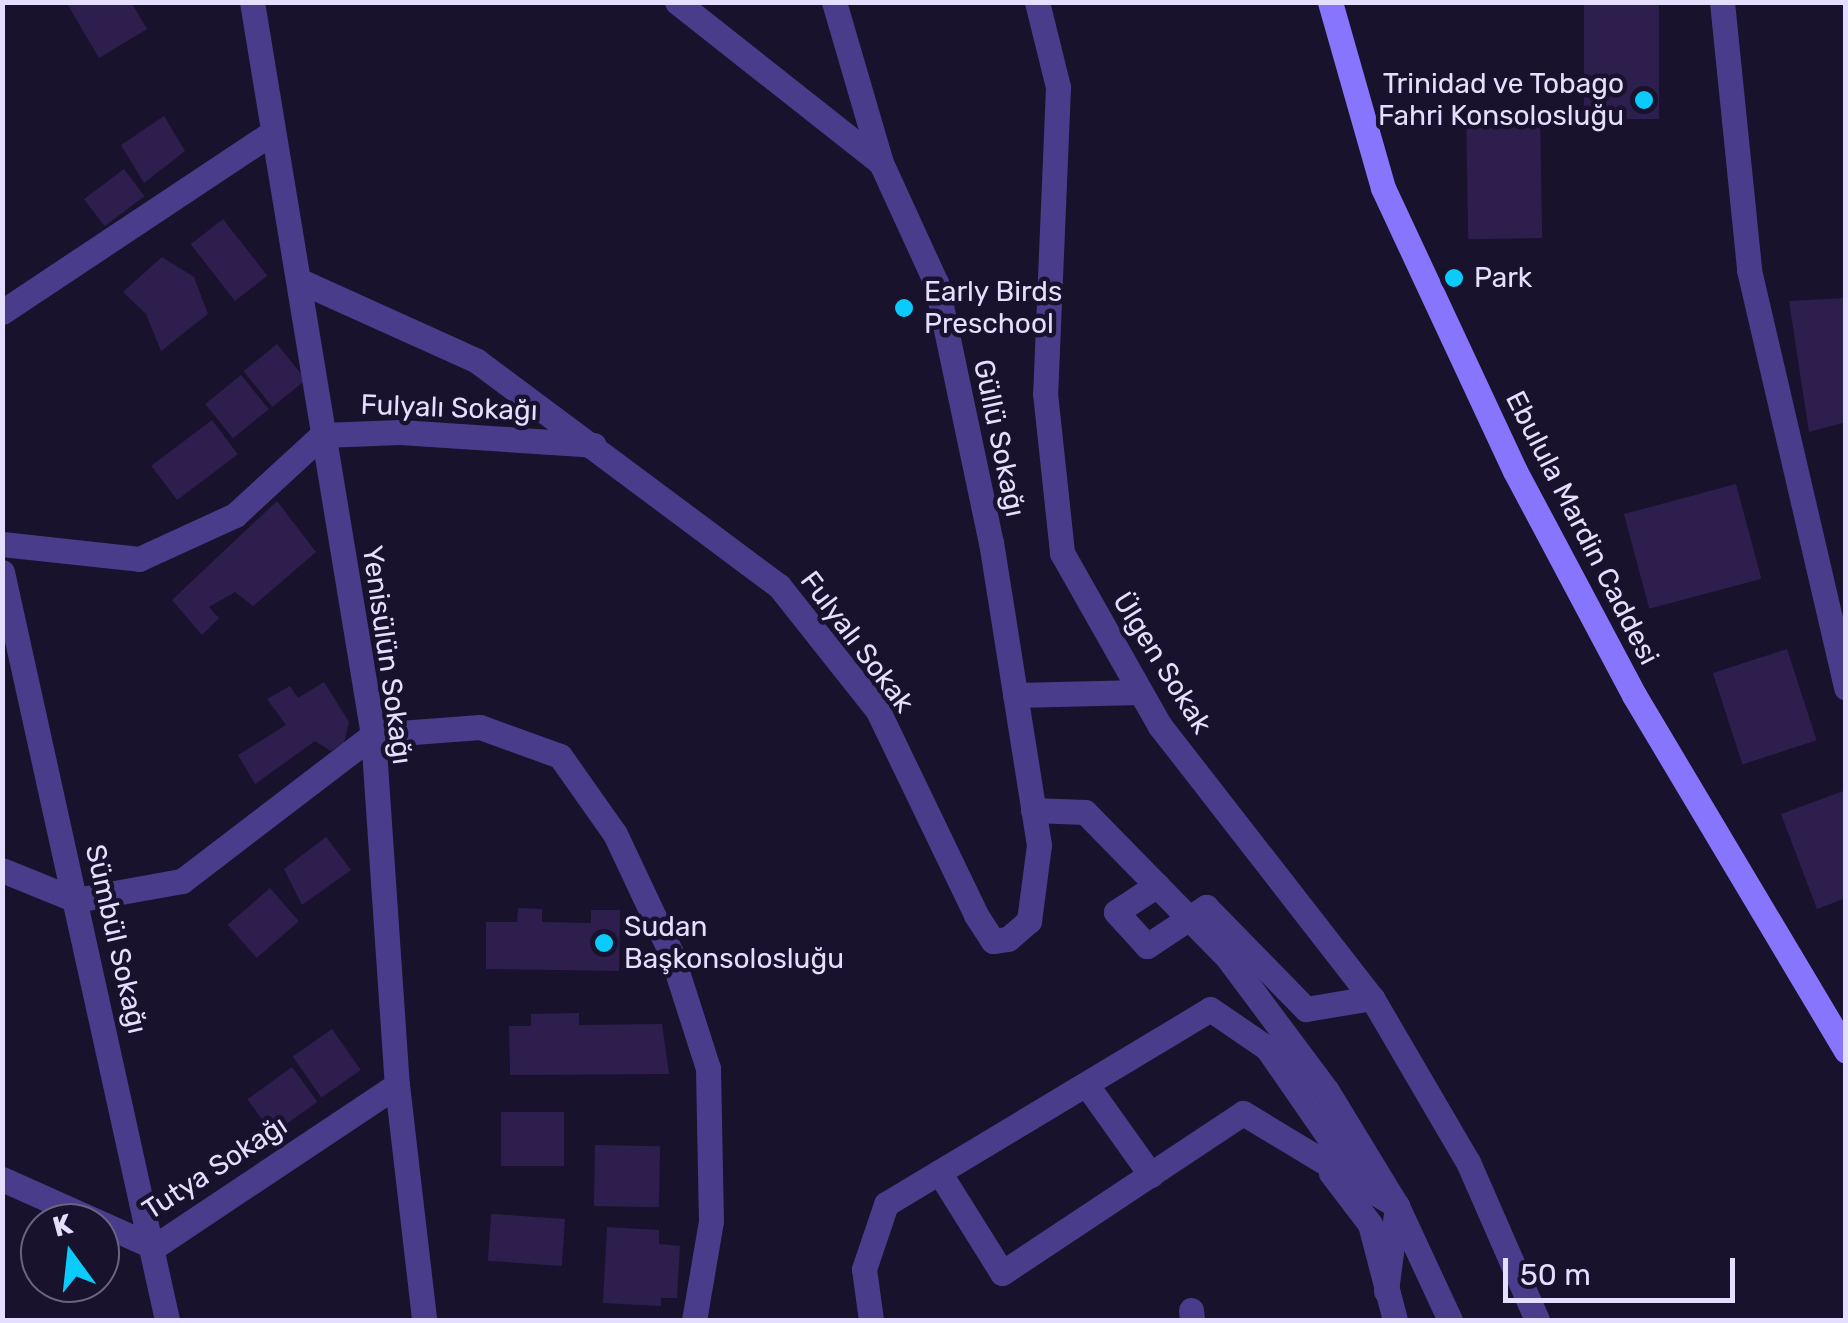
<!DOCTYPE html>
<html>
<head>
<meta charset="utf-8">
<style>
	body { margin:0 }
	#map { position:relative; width:1848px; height:1323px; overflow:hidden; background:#19122d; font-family:Rubik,sans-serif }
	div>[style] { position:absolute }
	.building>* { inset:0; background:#2d1e4e; transform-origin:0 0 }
	.street>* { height:25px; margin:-12.5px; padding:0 12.5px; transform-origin:12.5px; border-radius:12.5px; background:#493d8b }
	.secondary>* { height:25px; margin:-12.5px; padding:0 12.5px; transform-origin:12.5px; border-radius:12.5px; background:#8775fe }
	.dots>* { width:28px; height:28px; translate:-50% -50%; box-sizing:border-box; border:5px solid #19122d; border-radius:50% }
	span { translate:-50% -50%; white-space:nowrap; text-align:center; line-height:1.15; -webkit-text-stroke:9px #19122d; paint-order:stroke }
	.poi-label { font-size:28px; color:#e5deff }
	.right { translate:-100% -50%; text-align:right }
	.left { translate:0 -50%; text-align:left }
	.street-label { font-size:28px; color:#e5deff }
	.frame { position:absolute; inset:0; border:5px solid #e5deff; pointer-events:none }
	.north { position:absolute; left:20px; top:1203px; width:100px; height:100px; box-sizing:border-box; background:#19122d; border:2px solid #6b6481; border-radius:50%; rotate:345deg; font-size:28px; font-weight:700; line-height:40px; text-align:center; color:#e5deff }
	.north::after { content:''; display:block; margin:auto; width:35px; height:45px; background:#0bcbfd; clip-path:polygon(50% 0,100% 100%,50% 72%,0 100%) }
	.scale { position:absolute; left:1503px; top:1258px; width:232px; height:45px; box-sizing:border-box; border:5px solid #e5deff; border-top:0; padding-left:12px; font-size:30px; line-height:35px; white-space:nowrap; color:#e5deff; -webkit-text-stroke:8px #19122d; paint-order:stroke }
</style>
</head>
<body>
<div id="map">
	<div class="building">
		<div style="clip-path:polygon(66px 2px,131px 2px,147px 29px,99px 58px)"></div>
		<div style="left:1584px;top:2px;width:75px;height:117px"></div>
		<div style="left:1540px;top:111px;width:127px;height:74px;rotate:89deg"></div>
		<div style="clip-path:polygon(164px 116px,185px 151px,144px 183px,121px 145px)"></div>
		<div style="left:124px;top:169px;width:34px;height:50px;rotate:53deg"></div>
		<div style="left:223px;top:219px;width:72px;height:41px;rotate:52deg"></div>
		<div style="clip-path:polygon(162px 257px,194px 277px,208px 314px,161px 351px,146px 314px,123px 292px)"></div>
		<div style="clip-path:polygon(1846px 298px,1846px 422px,1809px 432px,1789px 301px)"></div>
		<div style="left:277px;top:344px;width:46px;height:43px;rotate:51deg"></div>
		<div style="left:241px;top:375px;width:44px;height:46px;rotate:51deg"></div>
		<div style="left:212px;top:420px;width:43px;height:76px;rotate:53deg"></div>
		<div style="left:1736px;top:484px;width:98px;height:116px;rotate:75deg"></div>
		<div style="clip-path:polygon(277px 501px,316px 552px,253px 606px,235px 592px,209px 607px,219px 618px,202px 635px,172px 600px)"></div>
		<div style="left:1787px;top:649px;width:96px;height:78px;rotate:72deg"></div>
		<div style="clip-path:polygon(324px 682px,349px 722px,344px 743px,331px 751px,315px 741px,255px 784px,238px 755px,286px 725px,267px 699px,290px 686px,298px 698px)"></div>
		<div style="clip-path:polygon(1846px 790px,1846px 898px,1817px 909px,1781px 814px)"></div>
		<div style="clip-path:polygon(326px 837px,351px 870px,302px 905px,284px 869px)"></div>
		<div style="left:270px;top:888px;width:44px;height:56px;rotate:49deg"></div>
		<div style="clip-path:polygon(518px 908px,542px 909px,542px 922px,591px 923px,591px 910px,620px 910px,619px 971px,486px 969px,486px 922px,517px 922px)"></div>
		<div style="clip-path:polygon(579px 1013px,579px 1025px,662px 1024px,669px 1074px,510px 1075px,509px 1026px,531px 1026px,531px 1014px)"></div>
		<div style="left:332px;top:1029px;width:50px;height:48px;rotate:55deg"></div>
		<div style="left:292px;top:1067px;width:43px;height:55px;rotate:54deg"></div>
		<div style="left:564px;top:1112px;width:54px;height:63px;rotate:90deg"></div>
		<div style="left:595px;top:1145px;width:65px;height:61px;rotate:1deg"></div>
		<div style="left:565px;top:1219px;width:47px;height:74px;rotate:94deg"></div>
		<div style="clip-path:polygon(607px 1227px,659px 1230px,659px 1244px,680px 1246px,677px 1298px,661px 1298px,661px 1306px,603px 1303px)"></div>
	</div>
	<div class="street">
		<div style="left:252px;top:2px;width:743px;rotate:80.63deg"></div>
		<div style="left:373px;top:735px;width:351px;rotate:86.1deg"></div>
		<div style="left:397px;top:1085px;width:237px;rotate:83.4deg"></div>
		<div style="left:834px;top:2px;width:168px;rotate:73.7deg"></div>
		<div style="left:1037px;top:2px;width:88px;rotate:76.1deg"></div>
		<div style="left:1058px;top:87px;width:306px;rotate:92.4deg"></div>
		<div style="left:1045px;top:393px;width:161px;rotate:83.9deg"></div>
		<div style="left:1062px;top:553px;width:199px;rotate:60.5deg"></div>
		<div style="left:1160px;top:726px;width:345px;rotate:52.1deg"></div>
		<div style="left:1372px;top:998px;width:190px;rotate:59.7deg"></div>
		<div style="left:1468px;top:1162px;width:172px;rotate:66.4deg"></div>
		<div style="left:1722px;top:2px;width:269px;rotate:84.2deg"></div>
		<div style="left:1749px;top:270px;width:429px;rotate:76.9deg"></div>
		<div style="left:298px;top:280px;width:196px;rotate:24.3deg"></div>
		<div style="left:477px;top:361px;width:377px;rotate:36.7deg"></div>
		<div style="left:779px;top:586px;width:159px;rotate:51.6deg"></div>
		<div style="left:878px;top:711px;width:226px;rotate:64.3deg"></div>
		<div style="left:976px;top:915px;width:31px;rotate:57deg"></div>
		<div style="left:993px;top:941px;width:15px;rotate:-8deg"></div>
		<div style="left:1008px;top:939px;width:28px;rotate:-41deg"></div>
		<div style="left:1029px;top:921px;width:77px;rotate:-82.5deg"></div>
		<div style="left:1039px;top:845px;width:306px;rotate:-99deg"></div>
		<div style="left:991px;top:543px;width:266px;rotate:-101.9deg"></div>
		<div style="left:936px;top:283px;width:132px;rotate:-114.6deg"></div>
		<div style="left:881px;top:163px;width:260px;rotate:-141.7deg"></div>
		<div style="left:2px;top:312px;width:325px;rotate:-33.6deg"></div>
		<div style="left:2px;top:544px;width:138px;rotate:6.2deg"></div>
		<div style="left:139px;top:559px;width:106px;rotate:-24.6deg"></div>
		<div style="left:235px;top:515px;width:118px;rotate:-42.6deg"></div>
		<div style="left:322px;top:435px;width:78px;rotate:-2.2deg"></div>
		<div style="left:400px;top:432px;width:194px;rotate:3.8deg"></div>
		<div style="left:2px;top:572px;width:766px;rotate:77.56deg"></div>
		<div style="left:1015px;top:695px;width:125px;rotate:-1.4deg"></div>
		<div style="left:2px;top:870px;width:80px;rotate:22.1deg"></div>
		<div style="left:76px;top:900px;width:108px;rotate:-10.2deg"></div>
		<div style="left:182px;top:881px;width:240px;rotate:-37.4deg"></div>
		<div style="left:373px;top:735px;width:107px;rotate:-4.3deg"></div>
		<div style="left:480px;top:727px;width:85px;rotate:19.9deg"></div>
		<div style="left:560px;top:756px;width:95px;rotate:54.8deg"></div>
		<div style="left:615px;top:834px;width:132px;rotate:64.8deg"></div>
		<div style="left:671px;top:953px;width:121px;rotate:72.2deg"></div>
		<div style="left:708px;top:1068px;width:153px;rotate:88.9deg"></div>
		<div style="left:711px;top:1221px;width:100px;rotate:99.7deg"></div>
		<div style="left:1157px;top:885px;width:49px;rotate:146.6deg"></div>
		<div style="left:1116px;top:912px;width:46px;rotate:47.6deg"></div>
		<div style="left:1147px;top:946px;width:71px;rotate:-33.5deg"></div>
		<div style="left:1206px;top:907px;width:143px;rotate:45.6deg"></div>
		<div style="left:1306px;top:1009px;width:67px;rotate:-9.5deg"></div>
		<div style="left:1086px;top:1084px;width:112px;rotate:54.5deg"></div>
		<div style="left:939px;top:1172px;width:119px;rotate:58deg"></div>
		<div style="left:1002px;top:1273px;width:289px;rotate:-33.6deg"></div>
		<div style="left:1243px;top:1113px;width:180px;rotate:31.1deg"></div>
		<div style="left:1397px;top:1206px;width:135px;rotate:-121.3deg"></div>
		<div style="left:1327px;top:1091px;width:166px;rotate:-126.7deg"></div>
		<div style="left:1228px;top:958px;width:204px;rotate:-134.4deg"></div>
		<div style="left:1085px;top:812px;width:52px;rotate:-177.8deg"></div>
		<div style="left:1331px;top:1173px;width:64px;rotate:52.6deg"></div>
		<div style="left:1370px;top:1224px;width:99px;rotate:75.4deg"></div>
		<div style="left:2px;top:1179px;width:167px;rotate:24.1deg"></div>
		<div style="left:154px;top:1247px;width:292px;rotate:-33.7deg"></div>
		<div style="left:1386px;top:1291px;width:86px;rotate:-82.6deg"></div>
		<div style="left:1397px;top:1206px;width:126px;rotate:65.1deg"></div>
		<div style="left:1191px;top:1310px;width:10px;rotate:84deg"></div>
		<div style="left:871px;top:1320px;width:51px;rotate:-97.8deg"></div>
		<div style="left:864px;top:1269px;width:69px;rotate:-71.3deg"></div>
		<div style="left:886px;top:1204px;width:378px;rotate:-31deg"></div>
		<div style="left:1210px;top:1009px;width:69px;rotate:34.4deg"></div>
		<div style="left:1267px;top:1048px;width:158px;rotate:55.3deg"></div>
	</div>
	<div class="secondary">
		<div style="left:1330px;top:2px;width:193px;rotate:74.1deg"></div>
		<div style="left:1383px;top:188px;width:312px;rotate:65deg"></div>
		<div style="left:1515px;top:471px;width:254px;rotate:62deg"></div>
		<div style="left:1634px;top:695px;width:414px;rotate:59.2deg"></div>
	</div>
	<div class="dots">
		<div style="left:1644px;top:100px;background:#0bcbfd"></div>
		<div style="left:1454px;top:278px;background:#0bcbfd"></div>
		<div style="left:904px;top:308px;background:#0bcbfd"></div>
		<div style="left:604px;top:943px;background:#0bcbfd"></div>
	</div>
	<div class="poi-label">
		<span class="right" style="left:1624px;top:100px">Trinidad ve Tobago<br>Fahri Konsolosluğu</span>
		<span class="left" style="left:1474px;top:278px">Park</span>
		<span class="left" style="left:924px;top:308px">Early Birds<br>Preschool</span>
		<span class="left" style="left:624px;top:943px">Sudan<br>Başkonsolosluğu</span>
	</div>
	<div class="street-label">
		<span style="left:449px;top:408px;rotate:2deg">Fulyalı Sokağı</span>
		<span style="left:999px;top:438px;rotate:78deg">Güllü Sokağı</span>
		<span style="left:1582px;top:528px;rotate:63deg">Ebulula Mardin Caddesi</span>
		<span style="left:857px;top:642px;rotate:53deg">Fulyalı Sokak</span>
		<span style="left:387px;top:655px;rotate:82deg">Yenisülün Sokağı</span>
		<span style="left:1162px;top:663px;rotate:58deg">Ülgen Sokak</span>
		<span style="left:116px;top:939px;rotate:77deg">Sümbül Sokağı</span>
		<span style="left:215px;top:1168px;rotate:-33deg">Tutya Sokağı</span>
	</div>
	<div class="frame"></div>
	<div class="north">K</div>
	<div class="scale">50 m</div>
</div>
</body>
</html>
